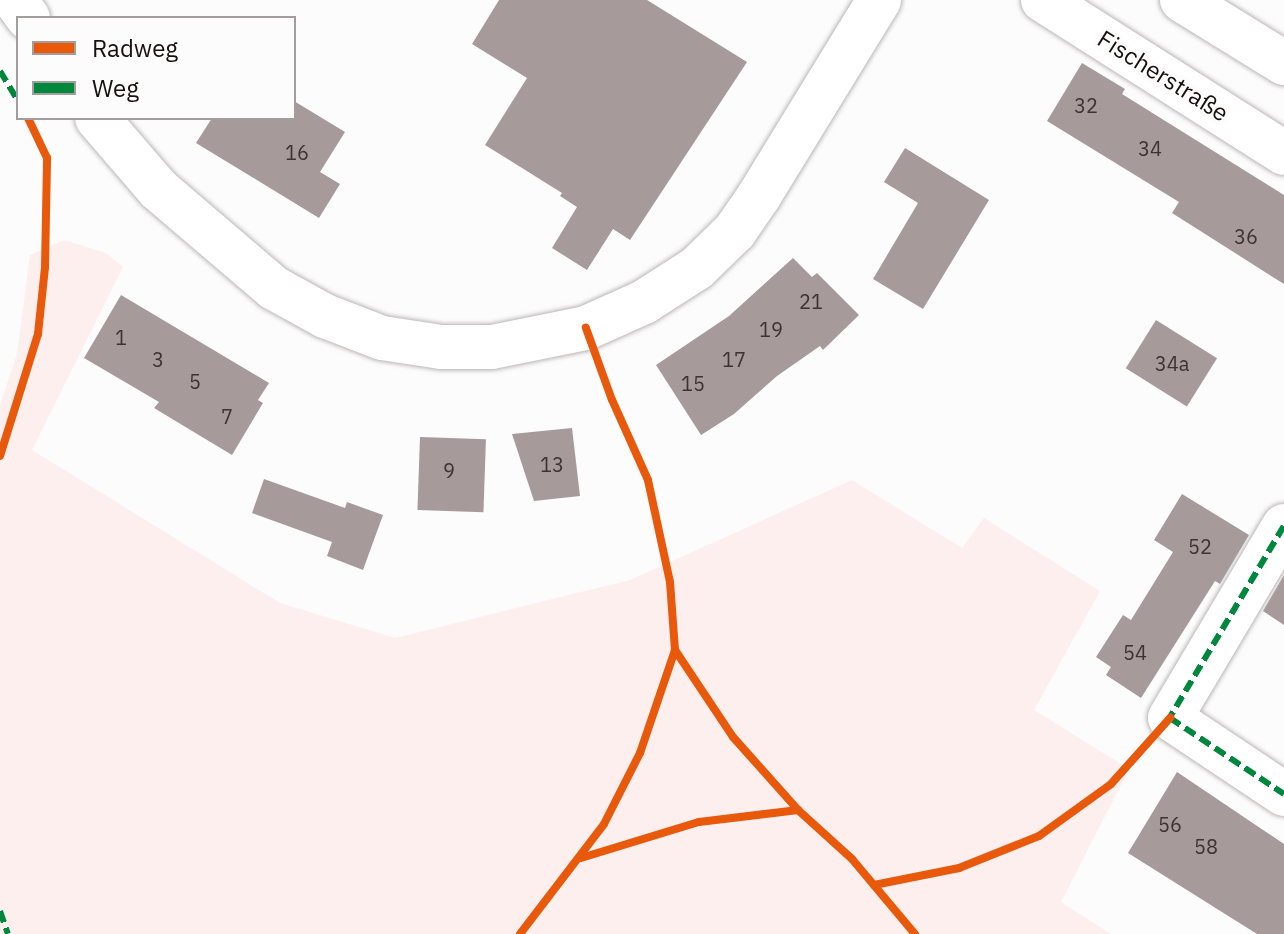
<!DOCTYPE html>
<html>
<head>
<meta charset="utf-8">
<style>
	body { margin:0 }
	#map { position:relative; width:1284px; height:934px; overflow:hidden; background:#fcfcfc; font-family:"IBM Plex Sans",sans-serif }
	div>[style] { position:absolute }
	.green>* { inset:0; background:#fcefee }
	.building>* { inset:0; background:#a69b9a; transform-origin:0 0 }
	.roads { filter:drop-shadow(0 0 2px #bbb7b6) drop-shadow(0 0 2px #bbb7b6) }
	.street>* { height:44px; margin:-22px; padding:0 22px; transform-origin:22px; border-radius:22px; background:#fff }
	.quiet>* { height:6px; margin-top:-3px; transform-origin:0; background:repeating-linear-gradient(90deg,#00873e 0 12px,transparent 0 18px) }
	.cycleway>* { height:8px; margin:-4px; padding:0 4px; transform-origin:4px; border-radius:4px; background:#e8590c }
	span { translate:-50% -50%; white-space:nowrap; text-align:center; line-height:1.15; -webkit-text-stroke:8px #fcfcfc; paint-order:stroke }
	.number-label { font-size:20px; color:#3c3332 }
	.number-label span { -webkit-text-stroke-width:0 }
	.street-label { font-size:24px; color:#18100f }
	.legend { position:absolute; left:16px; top:16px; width:280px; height:104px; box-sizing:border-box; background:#fcfcfc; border:2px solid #a19e9d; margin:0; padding:10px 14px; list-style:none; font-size:24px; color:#18100f }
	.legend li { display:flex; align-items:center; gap:16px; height:40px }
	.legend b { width:40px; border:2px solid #a19e9d }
</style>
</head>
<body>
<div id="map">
	<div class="green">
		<div style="clip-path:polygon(64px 240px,106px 253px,123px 267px,32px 450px,280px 603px,395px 638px,630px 580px,852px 480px,962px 548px,984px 518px,1100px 591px,1034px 710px,1129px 769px,1061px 902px,1111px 934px,0 934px,0 405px,17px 354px,30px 255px)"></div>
	</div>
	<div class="building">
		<div style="clip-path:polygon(499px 0,647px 0,747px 62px,630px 240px,613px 229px,587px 270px,552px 248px,577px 207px,560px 196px,562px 193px,485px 145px,527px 78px,472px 44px)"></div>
		<div style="clip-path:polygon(1082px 63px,1125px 89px,1122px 94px,1284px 195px,1284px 284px,1172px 213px,1179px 202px,1047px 121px)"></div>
		<div style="clip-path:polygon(294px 101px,345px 132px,320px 172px,340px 184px,319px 218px,196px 143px,212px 118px,294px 118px)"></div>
		<div style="clip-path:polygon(905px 148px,989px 200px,923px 309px,873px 279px,918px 203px,884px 182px)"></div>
		<div style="clip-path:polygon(793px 258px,812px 277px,817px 273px,859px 315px,823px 350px,820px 346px,777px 376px,734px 414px,701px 435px,656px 365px,729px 316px)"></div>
		<div style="clip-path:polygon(121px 295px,269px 383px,258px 400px,263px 403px,232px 455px,154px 408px,159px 402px,84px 358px)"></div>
		<div style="left:1156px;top:320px;width:72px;height:57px;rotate:32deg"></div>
		<div style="clip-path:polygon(572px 428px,580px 496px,534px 501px,512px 434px)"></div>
		<div style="left:420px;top:437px;width:66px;height:73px;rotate:2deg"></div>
		<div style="clip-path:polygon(264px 479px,345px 508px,347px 502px,383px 515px,363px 570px,327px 556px,332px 542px,252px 513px)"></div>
		<div style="clip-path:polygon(1182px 494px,1249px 535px,1220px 584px,1215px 581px,1141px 698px,1106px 675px,1111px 667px,1096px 657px,1123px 615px,1131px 620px,1173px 552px,1154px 540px)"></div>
		<div style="clip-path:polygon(1284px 575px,1284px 625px,1263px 611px)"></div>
		<div style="clip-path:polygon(1177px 772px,1284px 844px,1284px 934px,1257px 934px,1128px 853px)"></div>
	</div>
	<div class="roads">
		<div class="street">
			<div style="left:15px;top:0;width:22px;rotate:54deg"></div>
			<div style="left:1043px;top:0;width:285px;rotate:32.4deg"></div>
			<div style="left:1182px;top:0;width:120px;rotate:31.7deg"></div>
			<div style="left:97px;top:118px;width:94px;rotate:49.3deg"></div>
			<div style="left:158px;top:189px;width:153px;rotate:40.5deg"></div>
			<div style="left:274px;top:288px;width:58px;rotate:28.8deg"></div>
			<div style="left:325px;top:316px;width:61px;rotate:21.1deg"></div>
			<div style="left:382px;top:338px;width:60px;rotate:8.7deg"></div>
			<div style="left:441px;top:347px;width:51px"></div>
			<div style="left:492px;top:347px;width:96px;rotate:-11.4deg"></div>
			<div style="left:586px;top:328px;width:64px;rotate:-24.1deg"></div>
			<div style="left:644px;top:302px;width:63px;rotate:-32.7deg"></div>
			<div style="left:697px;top:268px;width:53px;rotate:-44.2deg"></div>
			<div style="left:735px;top:231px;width:42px;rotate:-55.6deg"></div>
			<div style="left:759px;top:196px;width:230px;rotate:-58.5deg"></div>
			<div style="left:1284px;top:526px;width:223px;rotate:120.7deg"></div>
			<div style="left:1170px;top:718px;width:137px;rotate:33.7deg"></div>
		</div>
	</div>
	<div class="quiet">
		<div style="left:0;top:71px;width:35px;rotate:59deg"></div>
		<div style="left:1170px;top:718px;width:137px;rotate:33.7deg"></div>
		<div style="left:1167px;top:722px;width:228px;rotate:-59.2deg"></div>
		<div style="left:0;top:911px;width:24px;rotate:71deg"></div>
	</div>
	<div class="cycleway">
		<div style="left:0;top:456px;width:128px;rotate:-72.7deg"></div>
		<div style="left:38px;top:334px;width:67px;rotate:-84deg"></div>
		<div style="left:45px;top:267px;width:109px;rotate:-88.9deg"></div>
		<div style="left:47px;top:158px;width:44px;rotate:-115.4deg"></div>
		<div style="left:675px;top:650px;width:105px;rotate:56.3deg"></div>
		<div style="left:733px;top:737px;width:98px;rotate:48.3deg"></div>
		<div style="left:798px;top:810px;width:73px;rotate:42.2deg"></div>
		<div style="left:852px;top:859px;width:98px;rotate:50deg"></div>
		<div style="left:581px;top:858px;width:123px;rotate:-17deg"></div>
		<div style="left:699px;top:822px;width:100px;rotate:-6.9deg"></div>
		<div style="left:874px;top:885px;width:87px;rotate:-11.3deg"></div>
		<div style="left:959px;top:868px;width:86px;rotate:-21.8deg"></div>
		<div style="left:1039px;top:836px;width:89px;rotate:-35.8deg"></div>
		<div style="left:1111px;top:784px;width:89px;rotate:-48.2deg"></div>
		<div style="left:520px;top:934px;width:138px;rotate:-52.6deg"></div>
		<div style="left:604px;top:824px;width:80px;rotate:-63.1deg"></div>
		<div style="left:640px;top:753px;width:109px;rotate:-71.2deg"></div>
		<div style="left:675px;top:650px;width:68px;rotate:-94.2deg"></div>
		<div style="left:670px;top:582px;width:104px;rotate:-102.2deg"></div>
		<div style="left:648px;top:480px;width:88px;rotate:-114.2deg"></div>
		<div style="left:612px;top:400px;width:77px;rotate:-109.9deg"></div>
	</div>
	<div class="number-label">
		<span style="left:1086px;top:105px">32</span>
		<span style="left:1150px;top:148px">34</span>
		<span style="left:297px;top:152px">16</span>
		<span style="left:1246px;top:236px">36</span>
		<span style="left:811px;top:301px">21</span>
		<span style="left:771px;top:329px">19</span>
		<span style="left:121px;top:337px">1</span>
		<span style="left:158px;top:359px">3</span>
		<span style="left:734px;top:359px">17</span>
		<span style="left:1172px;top:363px">34a</span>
		<span style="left:195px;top:381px">5</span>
		<span style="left:693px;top:383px">15</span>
		<span style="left:227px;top:416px">7</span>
		<span style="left:552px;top:464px">13</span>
		<span style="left:449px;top:470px">9</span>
		<span style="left:1200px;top:546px">52</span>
		<span style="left:1135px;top:652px">54</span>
		<span style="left:1170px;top:824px">56</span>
		<span style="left:1206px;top:846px">58</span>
	</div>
	<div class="street-label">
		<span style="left:1163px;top:76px;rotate:32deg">Fischerstraße</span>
	</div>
	<ul class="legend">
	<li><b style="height:10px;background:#e8590c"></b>Radweg</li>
	<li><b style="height:10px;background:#00873e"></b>Weg</li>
	</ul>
</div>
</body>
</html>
